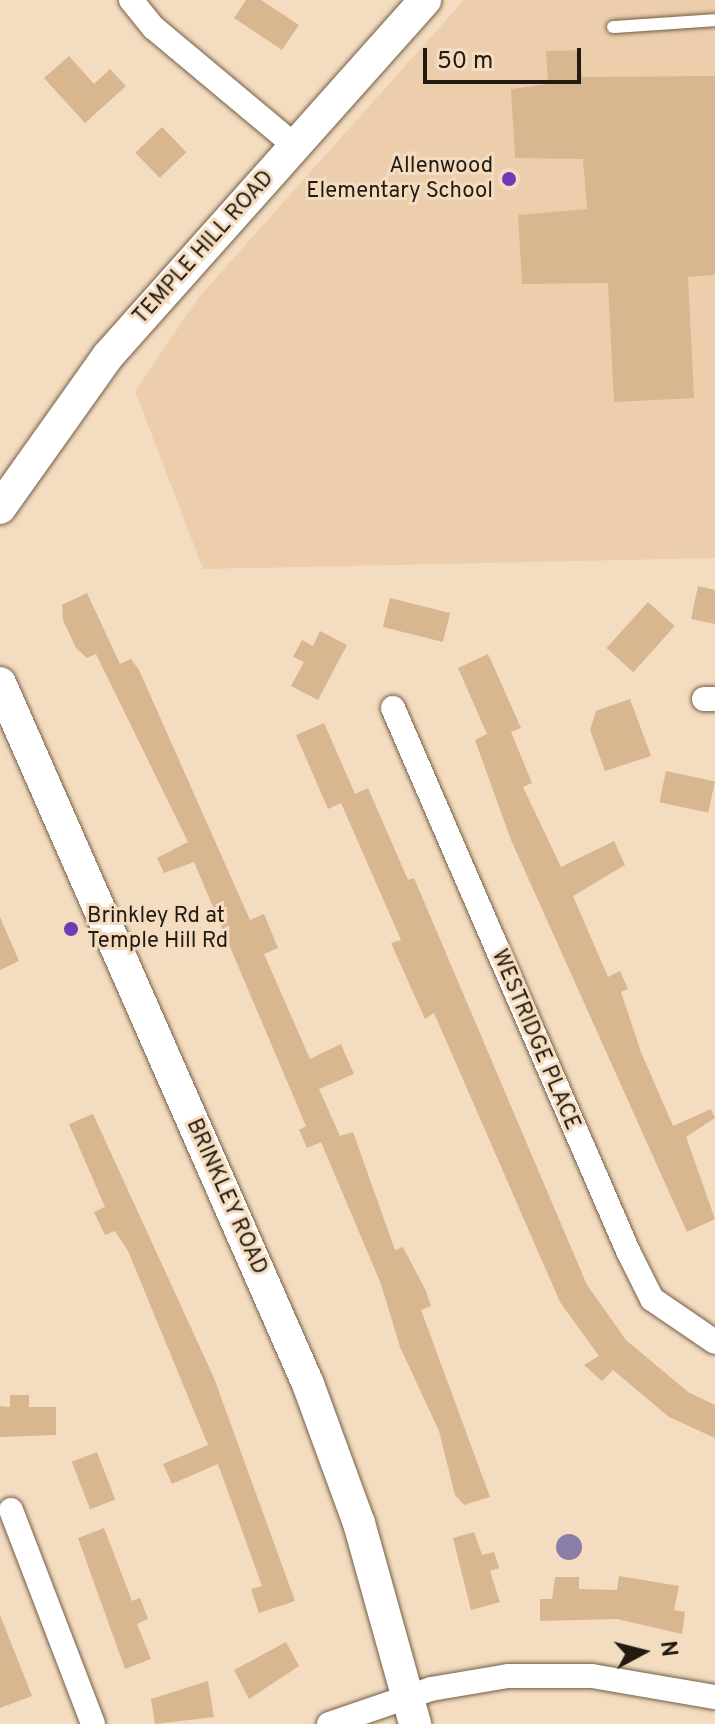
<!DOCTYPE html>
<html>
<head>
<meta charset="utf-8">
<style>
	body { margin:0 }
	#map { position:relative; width:715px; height:1724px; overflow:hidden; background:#f4dcc0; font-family:Overpass,sans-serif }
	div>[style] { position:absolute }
	.built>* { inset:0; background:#eccead }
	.water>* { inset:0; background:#8a7ea8 }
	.round { border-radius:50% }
	.building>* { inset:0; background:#d8b68f; transform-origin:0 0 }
	.roads { filter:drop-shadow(0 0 2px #735e46) drop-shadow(0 0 2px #735e46) }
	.service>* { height:12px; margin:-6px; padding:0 6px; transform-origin:6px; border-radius:6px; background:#fff }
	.minor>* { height:24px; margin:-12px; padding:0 12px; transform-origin:12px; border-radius:12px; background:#fff }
	.secondary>* { height:32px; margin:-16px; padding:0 16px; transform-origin:16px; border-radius:16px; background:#fff }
	.dots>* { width:22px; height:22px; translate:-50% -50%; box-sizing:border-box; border:4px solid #f4dcc0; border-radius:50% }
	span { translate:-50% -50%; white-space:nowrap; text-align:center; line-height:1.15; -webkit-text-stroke:6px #f4dcc0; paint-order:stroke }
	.poi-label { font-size:22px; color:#231b11 }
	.right { translate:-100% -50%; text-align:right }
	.left { translate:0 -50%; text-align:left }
	.street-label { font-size:22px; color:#231b11 }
	.north { position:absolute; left:603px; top:1612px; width:80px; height:80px; -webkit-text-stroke:6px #f4dcc0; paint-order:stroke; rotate:83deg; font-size:22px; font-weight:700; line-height:32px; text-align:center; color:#231b11 }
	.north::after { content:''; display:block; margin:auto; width:28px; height:36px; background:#231b11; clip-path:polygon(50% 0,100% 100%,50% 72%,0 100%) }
	.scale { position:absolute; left:423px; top:48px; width:158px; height:36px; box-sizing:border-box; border:4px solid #231b11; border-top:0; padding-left:10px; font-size:24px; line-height:28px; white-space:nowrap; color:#231b11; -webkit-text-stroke:6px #f4dcc0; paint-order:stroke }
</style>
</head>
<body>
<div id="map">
	<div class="built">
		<div style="clip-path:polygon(464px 0,715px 0,715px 558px,203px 569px,135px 391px,199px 297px)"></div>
	</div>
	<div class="water">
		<div class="round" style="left:556px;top:1534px;width:26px;height:26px"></div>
	</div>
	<div class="building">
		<div style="clip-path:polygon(246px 0,261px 0,299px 25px,282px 50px,234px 18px)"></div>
		<div style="clip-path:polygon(580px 50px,582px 77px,715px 76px,715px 275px,688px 277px,694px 398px,614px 402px,608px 283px,522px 284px,518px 215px,587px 209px,583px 159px,515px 158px,511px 89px,548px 84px,546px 51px)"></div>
		<div style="clip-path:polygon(69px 56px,94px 84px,110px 69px,126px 86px,85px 123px,44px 78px)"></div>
		<div style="left:162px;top:127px;width:35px;height:37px;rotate:46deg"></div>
		<div style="clip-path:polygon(698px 586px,715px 590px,715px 624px,691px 619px)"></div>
		<div style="clip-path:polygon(87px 593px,120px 664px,131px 659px,139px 670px,250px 920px,264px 914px,278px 948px,264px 954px,310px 1059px,341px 1044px,346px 1056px,354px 1074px,319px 1089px,340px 1136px,353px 1132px,395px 1250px,403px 1247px,426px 1291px,431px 1306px,421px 1310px,490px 1497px,464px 1505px,455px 1495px,439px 1431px,400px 1347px,381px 1284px,321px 1142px,307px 1148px,299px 1130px,306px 1126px,194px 862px,164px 873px,157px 858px,188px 842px,96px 654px,87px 658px,76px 648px,63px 620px,62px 605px)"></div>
		<div style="left:390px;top:598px;width:62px;height:30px;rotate:14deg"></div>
		<div style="left:648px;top:602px;width:36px;height:62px;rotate:42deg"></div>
		<div style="clip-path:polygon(320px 631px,347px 645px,318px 700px,291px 686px,304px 662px,293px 657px,302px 640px,313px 646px)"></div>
		<div style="clip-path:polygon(488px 654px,521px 728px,511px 732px,532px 783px,523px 787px,561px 867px,614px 841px,625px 865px,573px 896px,608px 977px,620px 971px,628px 989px,621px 992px,641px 1052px,673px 1126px,711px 1109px,715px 1118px,686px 1137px,715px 1219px,687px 1232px,511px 840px,475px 740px,487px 734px,458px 668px)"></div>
		<div style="clip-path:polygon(630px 699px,651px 756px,605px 771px,590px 730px,596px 711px)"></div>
		<div style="clip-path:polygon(324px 723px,355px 794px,368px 788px,408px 880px,414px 878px,587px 1285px,626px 1340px,688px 1392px,715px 1405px,715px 1438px,669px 1417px,613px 1370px,602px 1381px,584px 1365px,599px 1356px,560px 1302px,434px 1013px,425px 1019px,391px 943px,401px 940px,341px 803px,328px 809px,296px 735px)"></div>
		<div style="left:666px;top:771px;width:50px;height:32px;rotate:12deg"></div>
		<div style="clip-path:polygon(0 917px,19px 961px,0 970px)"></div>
		<div style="clip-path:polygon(93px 1114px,214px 1378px,295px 1601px,259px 1613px,251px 1589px,262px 1586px,218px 1464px,172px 1484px,163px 1464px,208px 1445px,128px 1251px,115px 1231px,105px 1235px,94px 1212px,105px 1207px,69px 1124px)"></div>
		<div style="clip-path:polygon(10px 1395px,29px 1395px,29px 1407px,56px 1407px,56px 1435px,0 1437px,0 1406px,10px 1407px)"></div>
		<div style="left:97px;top:1452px;width:51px;height:27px;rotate:69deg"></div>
		<div style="clip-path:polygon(104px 1528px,132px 1601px,140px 1598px,148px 1619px,137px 1624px,151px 1659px,125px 1669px,78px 1538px)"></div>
		<div style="clip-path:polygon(474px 1532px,482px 1555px,494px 1552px,499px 1568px,490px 1571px,500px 1602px,471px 1610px,453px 1538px)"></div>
		<div style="clip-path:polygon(619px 1576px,679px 1586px,674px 1610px,685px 1612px,682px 1634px,617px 1619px,540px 1621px,540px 1599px,552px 1599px,555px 1577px,579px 1577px,579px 1589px,617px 1590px)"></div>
		<div style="clip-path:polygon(0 1615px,32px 1696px,0 1708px)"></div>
		<div style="clip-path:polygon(286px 1642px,299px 1666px,249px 1699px,234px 1670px)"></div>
		<div style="clip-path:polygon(208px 1681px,214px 1717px,155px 1724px,151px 1699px)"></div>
	</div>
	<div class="roads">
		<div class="service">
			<div style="left:613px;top:27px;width:102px;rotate:-3.9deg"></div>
		</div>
		<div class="minor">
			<div style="left:131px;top:0;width:36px;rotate:51deg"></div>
			<div style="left:154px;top:28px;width:184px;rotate:39.9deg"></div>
			<div style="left:704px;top:699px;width:11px"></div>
			<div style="left:393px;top:708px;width:592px;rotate:66.6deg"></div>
			<div style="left:628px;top:1251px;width:54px;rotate:63.4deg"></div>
			<div style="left:652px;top:1299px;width:76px;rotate:34.3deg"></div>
			<div style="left:11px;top:1510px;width:229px;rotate:69deg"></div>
			<div style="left:329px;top:1724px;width:108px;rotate:-18.9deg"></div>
			<div style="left:431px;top:1689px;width:78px;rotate:-9.6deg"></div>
			<div style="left:508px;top:1676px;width:84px"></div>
			<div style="left:592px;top:1676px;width:125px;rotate:9.7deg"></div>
		</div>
		<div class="secondary">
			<div style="left:0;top:508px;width:186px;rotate:-54.6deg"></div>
			<div style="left:108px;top:356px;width:477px;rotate:-48.3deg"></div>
			<div style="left:0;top:683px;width:766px;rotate:66.28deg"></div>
			<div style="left:308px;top:1384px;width:148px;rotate:69.9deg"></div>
			<div style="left:359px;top:1523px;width:209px;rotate:74.4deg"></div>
		</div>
	</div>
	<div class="dots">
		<div style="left:509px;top:179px;background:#6d3cb3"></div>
		<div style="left:71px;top:929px;background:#6d3cb3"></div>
	</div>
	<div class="poi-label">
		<span class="right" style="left:493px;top:179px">Allenwood<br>Elementary School</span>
		<span class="left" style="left:87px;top:929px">Brinkley Rd at<br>Temple Hill Rd</span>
	</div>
	<div class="street-label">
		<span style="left:204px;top:248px;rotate:-48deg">TEMPLE HILL ROAD</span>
		<span style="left:535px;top:1040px;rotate:67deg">WESTRIDGE PLACE</span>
		<span style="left:226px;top:1197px;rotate:66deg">BRINKLEY ROAD</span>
	</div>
	<div class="north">N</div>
	<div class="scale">50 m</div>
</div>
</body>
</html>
